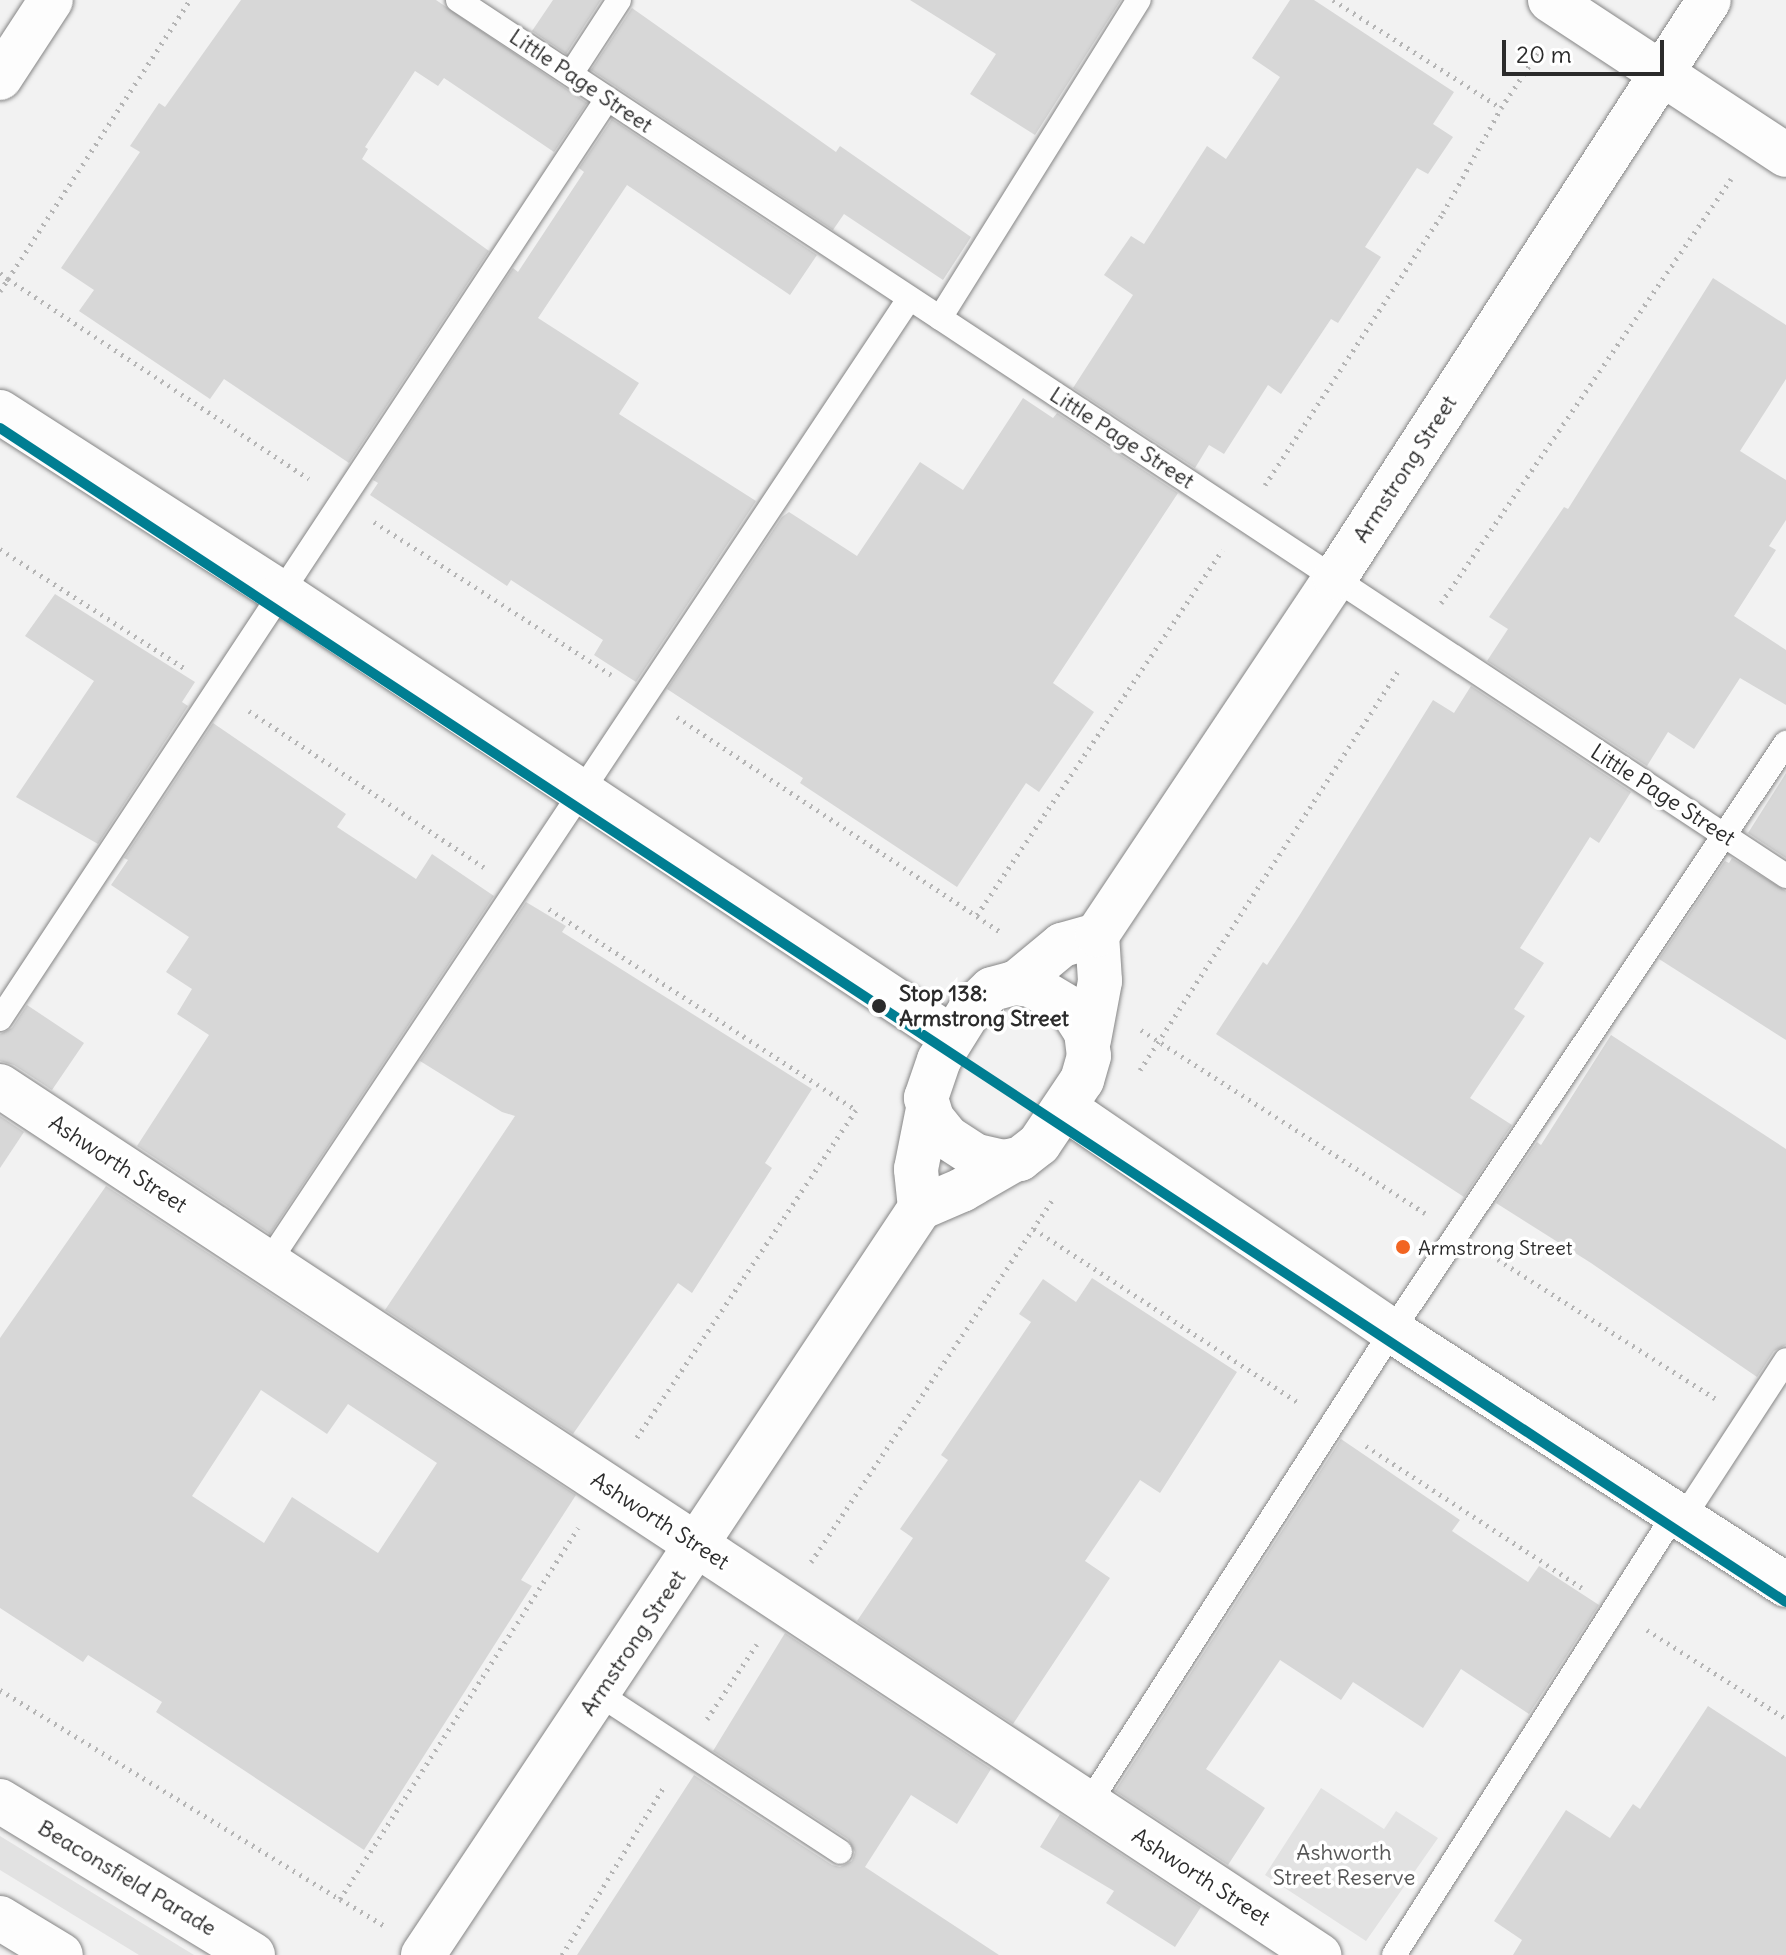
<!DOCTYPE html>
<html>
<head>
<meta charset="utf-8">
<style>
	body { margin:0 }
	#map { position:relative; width:1786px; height:1955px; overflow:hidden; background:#f2f2f2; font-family:Delius,sans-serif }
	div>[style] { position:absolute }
	.built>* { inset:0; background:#e2e2e2 }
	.building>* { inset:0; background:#d7d7d7 }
	.path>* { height:5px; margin-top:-2.5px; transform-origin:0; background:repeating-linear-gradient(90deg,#b5b5b5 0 2px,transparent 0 8px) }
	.roads { filter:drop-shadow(0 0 2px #858585) drop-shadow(0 0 2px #858585) }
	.lane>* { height:24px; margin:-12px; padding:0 12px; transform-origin:12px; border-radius:12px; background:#fdfdfd }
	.street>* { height:44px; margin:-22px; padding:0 22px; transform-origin:22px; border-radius:22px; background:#fdfdfd }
	.primary>* { height:44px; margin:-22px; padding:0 22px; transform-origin:22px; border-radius:22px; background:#fdfdfd }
	.tram-1>* { height:10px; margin:-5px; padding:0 5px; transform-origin:5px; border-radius:5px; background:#007e92 }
	.dots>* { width:22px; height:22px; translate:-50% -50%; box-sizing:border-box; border:4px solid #fff; border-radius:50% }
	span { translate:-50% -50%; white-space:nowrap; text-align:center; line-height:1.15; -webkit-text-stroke:7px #fff; paint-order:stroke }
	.bus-label { font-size:20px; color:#2b2b2b }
	.left { translate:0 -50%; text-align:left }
	.street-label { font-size:22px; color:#2b2b2b }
	.stop-label { font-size:22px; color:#2b2b2b; font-weight:700 }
	.park-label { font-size:22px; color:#565656 }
	.scale { position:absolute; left:1502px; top:40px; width:162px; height:36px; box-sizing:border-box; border:4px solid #2b2b2b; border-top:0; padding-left:10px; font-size:24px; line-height:28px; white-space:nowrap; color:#2b2b2b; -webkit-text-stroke:6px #fff; paint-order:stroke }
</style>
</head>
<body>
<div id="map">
	<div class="built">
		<div style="clip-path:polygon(1321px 1788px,1384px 1829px,1396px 1811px,1438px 1838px,1366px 1941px,1265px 1875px)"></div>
		<div style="clip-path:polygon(0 1836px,194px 1955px,139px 1955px,0 1870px)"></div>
	</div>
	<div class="building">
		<div style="clip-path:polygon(241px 0,436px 0,587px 103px,554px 152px,444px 78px,438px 86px,415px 71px,365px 147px,368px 149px,362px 159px,489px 251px,349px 463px,224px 379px,210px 399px,79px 311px,94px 290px,61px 268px,140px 152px,130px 146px,159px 103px,165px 107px)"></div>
		<div style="clip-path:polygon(553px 0,601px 0,566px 54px,532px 31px)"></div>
		<div style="clip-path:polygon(910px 0,1121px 0,1035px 135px,970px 94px,996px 54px)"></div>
		<div style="clip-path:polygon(1290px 0,1314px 0,1454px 92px,1433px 124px,1453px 137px,1428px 174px,1417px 168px,1365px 247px,1381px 257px,1338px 323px,1331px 319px,1281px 394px,1268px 385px,1224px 454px,1209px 445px,1195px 468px,1073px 388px,1133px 295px,1104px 275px,1131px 236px,1144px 244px,1207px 146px,1226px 159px,1280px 77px,1252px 58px)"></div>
		<div style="clip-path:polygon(632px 8px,836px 152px,840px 146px,971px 237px,943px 280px,844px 214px,833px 230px,591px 70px)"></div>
		<div style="clip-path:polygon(612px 119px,817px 255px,790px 295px,627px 185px,538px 318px,639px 383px,619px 414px,756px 501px,636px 682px,594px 655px,603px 640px,511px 580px,507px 586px,370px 495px,378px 483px,373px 480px,513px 268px,518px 272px,584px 172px,579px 168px)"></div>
		<div style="clip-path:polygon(1713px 278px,1786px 325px,1786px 379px,1740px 451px,1786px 480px,1786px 520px,1769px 546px,1776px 550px,1734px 616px,1786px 650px,1786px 705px,1740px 678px,1694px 749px,1668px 732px,1647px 766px,1487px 661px,1508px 629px,1489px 617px,1564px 507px,1568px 509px)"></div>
		<div style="clip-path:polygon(1023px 398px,1053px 418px,1057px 413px,1178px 493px,1053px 683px,1094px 712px,1039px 792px,1026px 783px,957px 887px,800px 783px,803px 778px,667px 689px,782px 517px,789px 512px,857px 556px,920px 462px,963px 490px)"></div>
		<div style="clip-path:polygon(55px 594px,195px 682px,182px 702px,188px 706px,98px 844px,16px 797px,94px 681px,25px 636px)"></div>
		<div style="clip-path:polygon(1471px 686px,1631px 792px,1599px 843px,1590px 837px,1520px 948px,1544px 963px,1514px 1009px,1525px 1016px,1470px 1098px,1512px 1125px,1464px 1197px,1216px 1034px,1263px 962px,1267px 965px,1299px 916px,1433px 700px,1454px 713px)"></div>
		<div style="clip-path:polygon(213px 723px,346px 814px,337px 827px,416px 879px,432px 854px,494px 896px,270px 1234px,137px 1146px,209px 1035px,177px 1014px,192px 989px,166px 972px,189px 937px,111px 885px,128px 860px,124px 858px)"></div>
		<div style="clip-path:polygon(1786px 773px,1786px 858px,1748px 833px)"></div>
		<div style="clip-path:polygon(1732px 858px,1786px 891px,1786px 1040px,1659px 959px,1725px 861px,1729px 863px)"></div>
		<div style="clip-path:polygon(526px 902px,566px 926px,562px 932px,812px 1089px,765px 1163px,772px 1168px,692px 1293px,678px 1283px,573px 1434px,385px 1310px,515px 1116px,502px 1112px,420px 1061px)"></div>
		<div style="clip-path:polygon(27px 1005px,84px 1043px,52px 1090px,14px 1065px,0 1061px,0 1034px,12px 1028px)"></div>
		<div style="clip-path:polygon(1611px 1035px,1786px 1149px,1786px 1345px,1774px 1351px,1757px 1377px,1591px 1263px,1496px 1203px,1537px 1142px,1541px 1145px)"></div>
		<div style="clip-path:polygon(0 1116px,24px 1132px,0 1168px)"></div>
		<div style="clip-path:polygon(evenodd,106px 1186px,576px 1495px,521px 1580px,532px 1586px,364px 1850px,156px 1712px,162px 1702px,88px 1655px,83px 1662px,0 1608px,0 1338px,106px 1186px,261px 1390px,327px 1434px,348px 1404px,437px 1463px,378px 1553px,292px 1497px,264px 1543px,192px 1496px,261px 1390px)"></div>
		<div style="clip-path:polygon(1092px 1278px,1237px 1372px,1160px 1493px,1140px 1480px,1085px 1561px,1110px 1578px,1013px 1724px,857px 1621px,913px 1538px,900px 1529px,948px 1460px,941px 1455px,1031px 1322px,1019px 1314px,1043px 1279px,1076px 1302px)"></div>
		<div style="clip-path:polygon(1341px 1439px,1460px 1520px,1452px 1531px,1528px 1582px,1539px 1566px,1599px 1605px,1529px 1714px,1461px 1669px,1423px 1728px,1353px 1682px,1341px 1700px,1280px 1660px,1206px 1769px,1265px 1808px,1228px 1865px,1115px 1791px)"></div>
		<div style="clip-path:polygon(785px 1633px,991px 1769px,957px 1824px,911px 1795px,865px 1867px,999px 1955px,577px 1955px,694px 1775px,832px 1865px,840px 1867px,852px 1861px,855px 1852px,848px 1839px,713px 1751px)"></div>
		<div style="clip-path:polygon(1708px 1706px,1786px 1757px,1786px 1955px,1513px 1955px,1522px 1940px,1494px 1921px,1566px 1810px,1610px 1838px,1633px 1804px,1640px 1809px)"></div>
		<div style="clip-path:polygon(1060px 1814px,1201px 1907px,1175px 1947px,1106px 1903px,1114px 1891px,1040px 1847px)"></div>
	</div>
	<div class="path">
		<div style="left:1333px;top:0;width:200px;rotate:32.7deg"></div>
		<div style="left:0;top:273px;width:10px;rotate:37deg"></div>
		<div style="left:8px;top:279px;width:333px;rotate:-56.9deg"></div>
		<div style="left:0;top:291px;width:14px;rotate:-56deg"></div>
		<div style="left:8px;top:279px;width:361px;rotate:33.6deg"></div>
		<div style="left:1265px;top:485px;width:325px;rotate:-56.8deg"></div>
		<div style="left:1443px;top:213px;width:120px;rotate:-61.1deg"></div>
		<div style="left:1501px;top:108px;width:69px;rotate:-56.3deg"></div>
		<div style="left:374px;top:522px;width:282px;rotate:32.8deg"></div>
		<div style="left:0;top:549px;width:219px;rotate:32.9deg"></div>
		<div style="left:1441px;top:603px;width:514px;rotate:-55.63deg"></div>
		<div style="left:249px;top:711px;width:282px;rotate:33.6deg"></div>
		<div style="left:677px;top:717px;width:390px;rotate:33.6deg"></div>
		<div style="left:549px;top:909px;width:367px;rotate:33.2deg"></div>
		<div style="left:856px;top:1110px;width:399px;rotate:123.8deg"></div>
		<div style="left:977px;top:915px;width:440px;rotate:-56.1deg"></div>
		<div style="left:1141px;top:1030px;width:338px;rotate:32.8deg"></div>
		<div style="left:1140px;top:1070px;width:477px;rotate:-57.1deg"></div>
		<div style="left:1034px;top:1229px;width:318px;rotate:33.3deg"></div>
		<div style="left:1491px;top:1255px;width:266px;rotate:32.6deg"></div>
		<div style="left:1366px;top:1446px;width:258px;rotate:33.3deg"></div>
		<div style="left:811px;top:1562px;width:434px;rotate:-56.3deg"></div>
		<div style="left:1647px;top:1630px;width:165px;rotate:32.6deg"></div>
		<div style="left:0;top:1690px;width:399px;rotate:31.6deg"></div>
		<div style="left:340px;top:1899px;width:441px;rotate:-57.3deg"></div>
		<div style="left:707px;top:1719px;width:90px;rotate:-56.3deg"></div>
		<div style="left:340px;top:1899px;width:52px;rotate:31deg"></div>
		<div style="left:562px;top:1955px;width:199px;rotate:-58.8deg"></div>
	</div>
	<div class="roads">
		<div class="lane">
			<div style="left:458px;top:0;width:1591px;rotate:33.41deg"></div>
			<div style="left:571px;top:74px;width:88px;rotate:-57deg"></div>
			<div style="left:940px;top:318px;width:375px;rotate:-58deg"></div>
			<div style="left:0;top:1019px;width:1102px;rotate:-56.58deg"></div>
			<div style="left:268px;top:1263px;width:1158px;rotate:-56.38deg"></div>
			<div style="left:599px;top:1694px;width:288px;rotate:33.2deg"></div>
			<div style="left:1089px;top:1803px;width:561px;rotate:-57.3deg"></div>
			<div style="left:1392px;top:1331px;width:708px;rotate:-56.18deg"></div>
			<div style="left:1394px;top:1955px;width:508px;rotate:-57.53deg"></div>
			<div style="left:1667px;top:1526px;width:31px;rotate:-40deg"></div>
			<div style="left:1691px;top:1506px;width:174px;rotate:-56.9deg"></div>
		</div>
		<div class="street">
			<div style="left:1550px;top:0;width:282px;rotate:33.3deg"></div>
			<div style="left:0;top:78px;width:93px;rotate:-56.8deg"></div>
			<div style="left:0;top:412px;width:335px;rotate:32.7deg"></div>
			<div style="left:282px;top:593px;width:803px;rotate:33.57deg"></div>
			<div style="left:1014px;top:983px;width:17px;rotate:7deg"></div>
			<div style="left:1031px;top:985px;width:47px;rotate:31deg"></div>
			<div style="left:1071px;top:1009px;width:27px;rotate:57deg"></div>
			<div style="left:1086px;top:1032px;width:24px;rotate:83deg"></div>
			<div style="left:1089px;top:1056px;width:25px;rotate:106deg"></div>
			<div style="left:1082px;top:1080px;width:77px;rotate:123.9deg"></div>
			<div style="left:1039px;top:1144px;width:24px;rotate:142deg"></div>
			<div style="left:1020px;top:1159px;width:17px;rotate:170deg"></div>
			<div style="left:1003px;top:1162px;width:28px;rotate:-167deg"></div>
			<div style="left:976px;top:1156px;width:33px;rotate:-147deg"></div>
			<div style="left:948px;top:1138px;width:26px;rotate:-129deg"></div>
			<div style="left:932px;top:1118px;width:21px;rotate:-107deg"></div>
			<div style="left:926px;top:1098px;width:40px;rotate:-71.1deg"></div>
			<div style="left:939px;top:1060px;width:59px;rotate:-58.2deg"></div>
			<div style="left:970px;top:1010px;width:30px;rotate:-44deg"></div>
			<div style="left:992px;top:989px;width:23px;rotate:-15deg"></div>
			<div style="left:1016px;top:983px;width:60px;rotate:-39.6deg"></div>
			<div style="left:1062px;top:945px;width:36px;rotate:-16deg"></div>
			<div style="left:1089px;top:1040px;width:60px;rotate:-79.4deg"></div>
			<div style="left:1100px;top:981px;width:46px;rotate:-93.7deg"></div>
			<div style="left:1097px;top:935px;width:429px;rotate:-56.3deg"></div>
			<div style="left:1335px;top:578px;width:688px;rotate:-57.09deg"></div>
			<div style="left:0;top:1086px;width:1580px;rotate:33.38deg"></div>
			<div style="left:1065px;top:1108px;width:396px;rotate:34.3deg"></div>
			<div style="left:1392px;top:1331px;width:469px;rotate:32.8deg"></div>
			<div style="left:920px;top:1208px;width:39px;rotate:-96deg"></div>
			<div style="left:916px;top:1169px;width:61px;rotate:-78.7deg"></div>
			<div style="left:423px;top:1955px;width:897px;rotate:-56.36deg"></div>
			<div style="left:920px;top:1208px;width:46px;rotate:-23.2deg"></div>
			<div style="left:962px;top:1190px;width:60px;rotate:-30deg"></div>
		</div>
		<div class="primary">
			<div style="left:0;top:1801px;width:296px;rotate:31.3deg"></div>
			<div style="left:0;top:1918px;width:71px;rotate:31.2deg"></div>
		</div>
	</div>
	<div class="tram-1">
		<div style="left:0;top:428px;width:2137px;rotate:33.32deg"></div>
	</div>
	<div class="dots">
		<div style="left:879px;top:1006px;background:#2b2b2b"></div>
		<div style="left:1403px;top:1247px;background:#f26522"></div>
	</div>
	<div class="bus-label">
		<span class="left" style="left:1418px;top:1247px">Armstrong Street</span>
	</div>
	<div class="street-label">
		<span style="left:581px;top:81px;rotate:34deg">Little Page Street</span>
		<span style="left:1122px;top:438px;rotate:33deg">Little Page Street</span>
		<span style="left:1405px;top:469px;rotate:-57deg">Armstrong Street</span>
		<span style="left:1663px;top:795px;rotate:33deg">Little Page Street</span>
		<span style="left:118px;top:1164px;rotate:33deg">Ashworth Street</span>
		<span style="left:660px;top:1521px;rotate:33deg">Ashworth Street</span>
		<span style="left:633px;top:1643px;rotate:-56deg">Armstrong Street</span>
		<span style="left:1201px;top:1877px;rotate:33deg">Ashworth Street</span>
		<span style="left:127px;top:1878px;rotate:31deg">Beaconsfield Parade</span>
	</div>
	<div class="stop-label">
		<span class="left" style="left:899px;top:1006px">Stop 138:<br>Armstrong Street</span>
	</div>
	<div class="park-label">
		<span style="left:1344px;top:1865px">Ashworth<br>Street Reserve</span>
	</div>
	<div class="scale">20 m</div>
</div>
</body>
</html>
